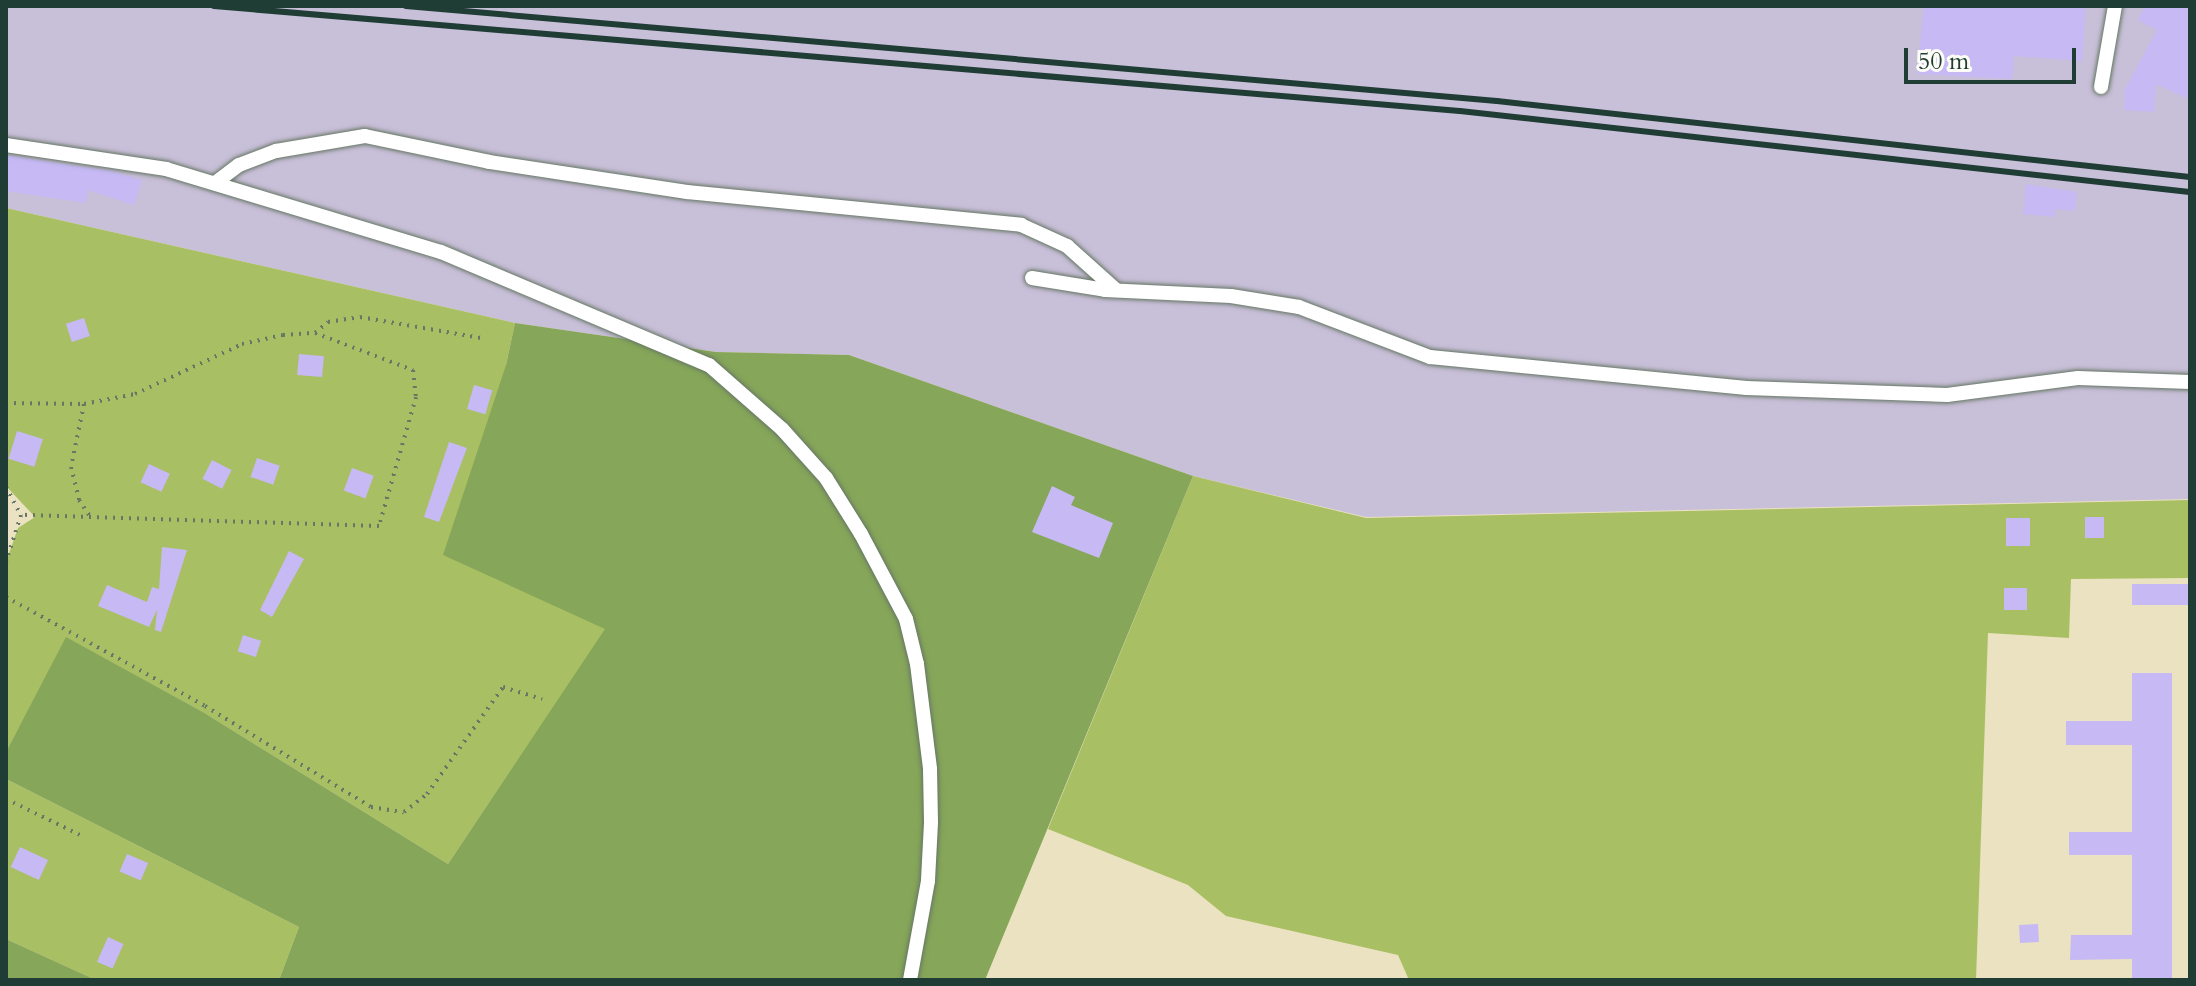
<!DOCTYPE html>
<html>
<head>
<meta charset="utf-8">
<style>
	body { margin:0 }
	#map { position:relative; width:2196px; height:986px; overflow:hidden; background:#ebe2c1; font-family:Cardo,serif }
	div>[style] { position:absolute }
	.industrial>* { inset:0; background:#c8bfd8 }
	.green>* { inset:0; background:#a9bf63 }
	.forest>* { inset:0; background:#86a659 }
	.building>* { inset:0; background:#c6b9f4; transform-origin:0 0 }
	.path>* { height:4px; margin-top:-2px; transform-origin:0; background:repeating-linear-gradient(90deg,#667765 0 2px,transparent 0 8px) }
	.roads { filter:drop-shadow(0 0 2px #667765) drop-shadow(0 0 2px #667765) }
	.lane>* { height:14px; margin:-7px; padding:0 7px; transform-origin:7px; border-radius:7px; background:#fff }
	.rail>* { height:6px; margin:-3px; padding:0 3px; transform-origin:3px; border-radius:3px; background:#1f3d34 }
	span { translate:-50% -50%; white-space:nowrap; text-align:center; line-height:1.15; -webkit-text-stroke:7px #fdfcf7; paint-order:stroke }
	.frame { position:absolute; inset:0; border:8px solid #1f3d34; pointer-events:none }
	.scale { position:absolute; left:1904px; top:48px; width:172px; height:36px; box-sizing:border-box; border:4px solid #1f3d34; border-top:0; padding-left:10px; font-size:24px; line-height:28px; white-space:nowrap; color:#1f3d34; -webkit-text-stroke:6px #fdfcf7; paint-order:stroke }
</style>
</head>
<body>
<div id="map">
	<div class="industrial">
		<div style="clip-path:polygon(6px 6px,2190px 6px,2190px 499px,1366px 517px,1193px 476px,849px 355px,716px 352px,515px 323px,6px 208px)"></div>
	</div>
	<div class="green">
		<div style="clip-path:polygon(6px 208px,515px 323px,506px 365px,606px 629px,448px 864px,203px 712px,67px 638px,6px 752px,6px 562px,18px 528px,35px 517px,6px 486px)"></div>
		<div style="clip-path:polygon(1193px 476px,1366px 518px,2190px 500px,2190px 578px,2071px 579px,2069px 638px,1988px 633px,1976px 980px,1409px 980px,1398px 955px,1226px 916px,1188px 885px,1048px 829px)"></div>
		<div style="clip-path:polygon(6px 779px,299px 927px,279px 980px,96px 980px,6px 939px)"></div>
	</div>
	<div class="forest">
		<div style="clip-path:polygon(515px 323px,716px 352px,849px 355px,1193px 476px,985px 980px,279px 980px,299px 927px,6px 779px,6px 752px,66px 637px,203px 712px,448px 864px,605px 629px,443px 555px,506px 365px)"></div>
		<div style="clip-path:polygon(6px 939px,96px 980px,6px 980px)"></div>
	</div>
	<div class="building">
		<div style="clip-path:polygon(1924px 6px,2086px 6px,2082px 61px,2014px 56px,2012px 79px,1917px 74px)"></div>
		<div style="clip-path:polygon(2145px 6px,2190px 6px,2190px 100px,2156px 84px,2154px 112px,2124px 110px,2125px 89px,2157px 30px,2138px 20px)"></div>
		<div style="clip-path:polygon(6px 155px,111px 171px,142px 180px,134px 205px,88px 190px,86px 203px,6px 191px)"></div>
		<div style="clip-path:polygon(2026px 184px,2077px 192px,2075px 211px,2055px 209px,2055px 217px,2023px 214px)"></div>
		<div style="left:84px;top:318px;width:19px;height:19px;rotate:72deg"></div>
		<div style="left:299px;top:354px;width:25px;height:21px;rotate:5deg"></div>
		<div style="left:474px;top:385px;width:19px;height:25px;rotate:16deg"></div>
		<div style="left:17px;top:431px;width:27px;height:29px;rotate:17deg"></div>
		<div style="clip-path:polygon(449px 442px,467px 448px,439px 522px,424px 517px)"></div>
		<div style="left:257px;top:458px;width:24px;height:20px;rotate:19deg"></div>
		<div style="left:212px;top:460px;width:22px;height:21px;rotate:27deg"></div>
		<div style="left:149px;top:464px;width:23px;height:20px;rotate:25deg"></div>
		<div style="left:352px;top:468px;width:23px;height:24px;rotate:20deg"></div>
		<div style="clip-path:polygon(1052px 486px,1075px 497px,1071px 505px,1113px 523px,1099px 558px,1032px 532px)"></div>
		<div style="left:2104px;top:517px;width:21px;height:19px;rotate:90deg"></div>
		<div style="left:2006px;top:518px;width:24px;height:28px"></div>
		<div style="clip-path:polygon(162px 547px,187px 550px,161px 632px,155px 630px,157px 610px,149px 627px,98px 606px,107px 585px,147px 602px,152px 587px,159px 589px)"></div>
		<div style="clip-path:polygon(289px 551px,304px 559px,272px 617px,260px 610px)"></div>
		<div style="left:2190px;top:584px;width:21px;height:58px;rotate:90deg"></div>
		<div style="left:2004px;top:588px;width:23px;height:22px"></div>
		<div style="left:243px;top:635px;width:19px;height:17px;rotate:18deg"></div>
		<div style="clip-path:polygon(2132px 673px,2172px 673px,2172px 980px,2132px 980px,2132px 959px,2070px 960px,2071px 935px,2132px 935px,2132px 855px,2069px 855px,2069px 832px,2132px 832px,2132px 745px,2066px 745px,2066px 721px,2132px 721px)"></div>
		<div style="left:20px;top:847px;width:31px;height:22px;rotate:25deg"></div>
		<div style="left:127px;top:854px;width:23px;height:19px;rotate:23deg"></div>
		<div style="left:2038px;top:924px;width:18px;height:19px;rotate:87deg"></div>
		<div style="left:108px;top:937px;width:17px;height:27px;rotate:24deg"></div>
	</div>
	<div class="path">
		<div style="left:315px;top:333px;width:17px;rotate:-40deg"></div>
		<div style="left:328px;top:322px;width:32px;rotate:-9deg"></div>
		<div style="left:360px;top:317px;width:123px;rotate:9.8deg"></div>
		<div style="left:6px;top:403px;width:78px;rotate:0.7deg"></div>
		<div style="left:84px;top:404px;width:52px;rotate:-11.1deg"></div>
		<div style="left:135px;top:394px;width:118px;rotate:-25deg"></div>
		<div style="left:242px;top:344px;width:42px;rotate:-12.4deg"></div>
		<div style="left:283px;top:335px;width:32px;rotate:-4deg"></div>
		<div style="left:315px;top:333px;width:105px;rotate:20.7deg"></div>
		<div style="left:413px;top:370px;width:27px;rotate:84deg"></div>
		<div style="left:416px;top:397px;width:134px;rotate:106deg"></div>
		<div style="left:379px;top:526px;width:358px;rotate:-178.2deg"></div>
		<div style="left:84px;top:404px;width:64px;rotate:101.7deg"></div>
		<div style="left:71px;top:467px;width:34px;rotate:76deg"></div>
		<div style="left:79px;top:500px;width:23px;rotate:56deg"></div>
		<div style="left:6px;top:487px;width:32px;rotate:62deg"></div>
		<div style="left:21px;top:515px;width:49px;rotate:107.7deg"></div>
		<div style="left:6px;top:597px;width:227px;rotate:28.7deg"></div>
		<div style="left:205px;top:706px;width:194px;rotate:31.3deg"></div>
		<div style="left:371px;top:807px;width:33px;rotate:9deg"></div>
		<div style="left:404px;top:812px;width:29px;rotate:-38deg"></div>
		<div style="left:427px;top:794px;width:131px;rotate:-54.6deg"></div>
		<div style="left:503px;top:687px;width:41px;rotate:17.1deg"></div>
		<div style="left:6px;top:799px;width:82px;rotate:25.9deg"></div>
	</div>
	<div class="roads">
		<div class="lane">
			<div style="left:2101px;top:87px;width:82px;rotate:-80.2deg"></div>
			<div style="left:6px;top:145px;width:162px;rotate:8.5deg"></div>
			<div style="left:166px;top:169px;width:287px;rotate:16.8deg"></div>
			<div style="left:441px;top:252px;width:291px;rotate:22.9deg"></div>
			<div style="left:709px;top:365px;width:97px;rotate:41.2deg"></div>
			<div style="left:782px;top:429px;width:66px;rotate:48.1deg"></div>
			<div style="left:826px;top:478px;width:66px;rotate:58deg"></div>
			<div style="left:861px;top:534px;width:96px;rotate:62.1deg"></div>
			<div style="left:906px;top:619px;width:46px;rotate:76.3deg"></div>
			<div style="left:917px;top:664px;width:106px;rotate:82.9deg"></div>
			<div style="left:930px;top:769px;width:54px;rotate:88.9deg"></div>
			<div style="left:931px;top:823px;width:58px;rotate:93deg"></div>
			<div style="left:928px;top:881px;width:101px;rotate:100.3deg"></div>
			<div style="left:215px;top:183px;width:30px;rotate:-37deg"></div>
			<div style="left:239px;top:165px;width:40px;rotate:-21deg"></div>
			<div style="left:276px;top:151px;width:90px;rotate:-9.6deg"></div>
			<div style="left:365px;top:136px;width:127px;rotate:11.8deg"></div>
			<div style="left:489px;top:162px;width:200px;rotate:8.6deg"></div>
			<div style="left:687px;top:192px;width:336px;rotate:5.6deg"></div>
			<div style="left:1021px;top:225px;width:51px;rotate:24.5deg"></div>
			<div style="left:1067px;top:246px;width:66px;rotate:41.9deg"></div>
			<div style="left:1032px;top:278px;width:74px;rotate:9.3deg"></div>
			<div style="left:1105px;top:290px;width:126px;rotate:2.7deg"></div>
			<div style="left:1231px;top:296px;width:69px;rotate:9.2deg"></div>
			<div style="left:1299px;top:307px;width:140px;rotate:20.9deg"></div>
			<div style="left:1430px;top:357px;width:318px;rotate:5.6deg"></div>
			<div style="left:1746px;top:388px;width:201px;rotate:2deg"></div>
			<div style="left:1947px;top:395px;width:132px;rotate:-7.4deg"></div>
			<div style="left:2078px;top:378px;width:112px;rotate:2deg"></div>
		</div>
	</div>
	<div class="rail">
		<div style="left:214px;top:6px;width:1250px;rotate:4.82deg"></div>
		<div style="left:1460px;top:111px;width:734px;rotate:6.33deg"></div>
		<div style="left:406px;top:6px;width:1095px;rotate:4.98deg"></div>
		<div style="left:1497px;top:101px;width:697px;rotate:6.26deg"></div>
	</div>
	<div class="frame"></div>
	<div class="scale">50 m</div>
</div>
</body>
</html>
